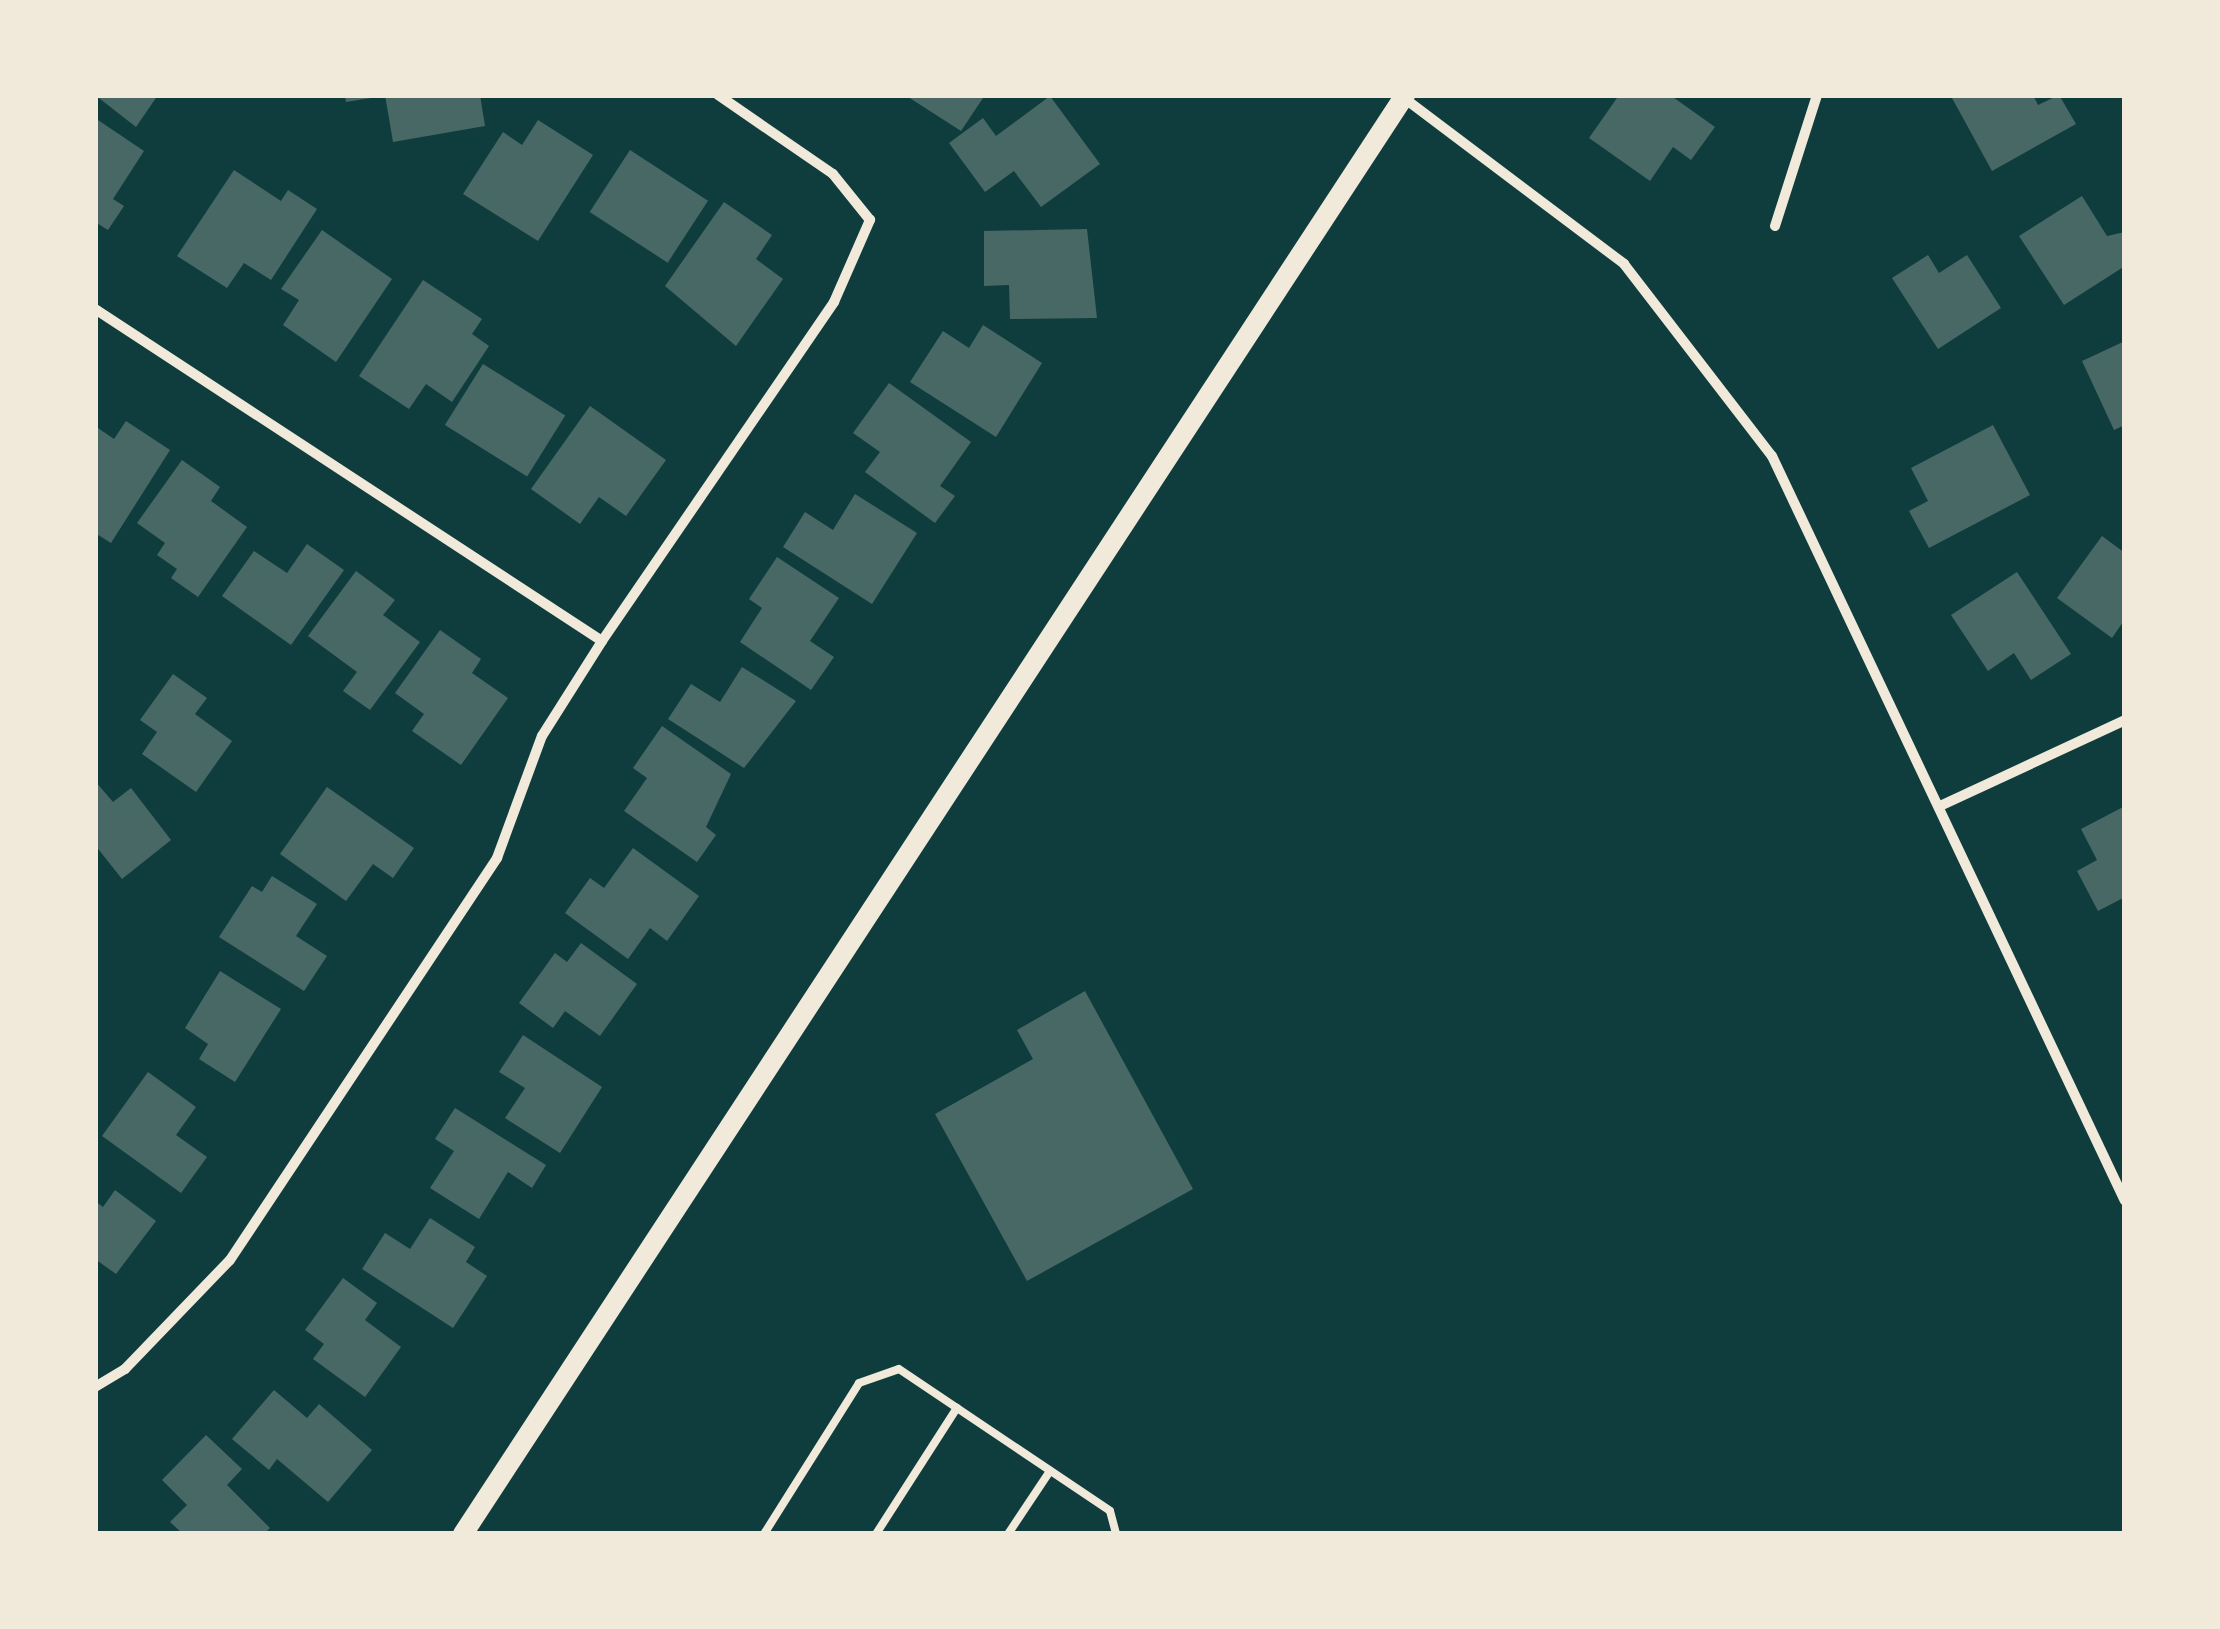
<!DOCTYPE html>
<html>
<head>
<meta charset="utf-8">
<style>
	body { margin:0 }
	#map { position:relative; width:2220px; height:1629px; overflow:hidden; background:#0f3d3e; font-family:"Exo 2",sans-serif }
	div>[style] { position:absolute }
	.building>* { inset:0; background:#486865; transform-origin:0 0 }
	.service>* { height:8px; margin:-4px; padding:0 4px; transform-origin:4px; border-radius:4px; background:#f1e9da }
	.minor>* { height:10px; margin:-5px; padding:0 5px; transform-origin:5px; border-radius:5px; background:#f1e9da }
	.secondary>* { height:20px; margin:-10px; padding:0 10px; transform-origin:10px; border-radius:10px; background:#f1e9da }
	span { translate:-50% -50%; white-space:nowrap; text-align:center; line-height:1.15; -webkit-text-stroke:10px #f1e9da; paint-order:stroke }
	.frame { position:absolute; inset:0; border:98px solid #f1e9da; pointer-events:none }
</style>
</head>
<body>
<div id="map">
	<div class="building">
		<div style="clip-path:polygon(95px 95px,158px 95px,136px 127px)"></div>
		<div style="clip-path:polygon(345px 95px,377px 95px,377px 97px,346px 102px)"></div>
		<div style="clip-path:polygon(385px 95px,480px 95px,485px 126px,393px 142px)"></div>
		<div style="clip-path:polygon(905px 95px,985px 95px,961px 131px)"></div>
		<div style="clip-path:polygon(1619px 95px,1670px 95px,1715px 127px,1691px 160px,1673px 147px,1650px 181px,1589px 138px)"></div>
		<div style="clip-path:polygon(2033px 95px,2038px 105px,2059px 95px,2076px 124px,1992px 171px,1952px 98px)"></div>
		<div style="clip-path:polygon(1050px 96px,1100px 164px,1041px 207px,1014px 171px,985px 192px,949px 143px,983px 118px,996px 136px)"></div>
		<div style="clip-path:polygon(95px 118px,144px 151px,113px 199px,124px 206px,108px 230px,95px 222px)"></div>
		<div style="clip-path:polygon(538px 120px,593px 155px,538px 241px,463px 194px,503px 132px,522px 145px)"></div>
		<div style="left:630px;top:150px;width:93px;height:74px;rotate:33deg"></div>
		<div style="clip-path:polygon(234px 170px,281px 201px,288px 190px,317px 209px,271px 280px,244px 263px,227px 288px,177px 256px)"></div>
		<div style="clip-path:polygon(2082px 196px,2107px 236px,2125px 232px,2125px 266px,2064px 305px,2019px 236px)"></div>
		<div style="clip-path:polygon(724px 202px,772px 235px,756px 259px,783px 279px,736px 346px,665px 286px)"></div>
		<div style="clip-path:polygon(1087px 229px,1097px 318px,1010px 319px,1009px 285px,984px 286px,984px 231px)"></div>
		<div style="clip-path:polygon(322px 230px,392px 279px,336px 362px,283px 325px,299px 300px,281px 289px)"></div>
		<div style="clip-path:polygon(1928px 255px,1939px 273px,1967px 255px,2001px 308px,1938px 349px,1892px 278px)"></div>
		<div style="clip-path:polygon(423px 280px,482px 319px,472px 334px,489px 346px,452px 402px,426px 384px,409px 409px,359px 376px)"></div>
		<div style="clip-path:polygon(983px 325px,1042px 363px,996px 437px,910px 382px,943px 331px,969px 348px)"></div>
		<div style="clip-path:polygon(2125px 341px,2125px 425px,2114px 430px,2082px 361px)"></div>
		<div style="left:483px;top:364px;width:97px;height:72px;rotate:32deg"></div>
		<div style="clip-path:polygon(889px 383px,971px 442px,940px 486px,955px 496px,935px 523px,865px 472px,880px 452px,853px 433px)"></div>
		<div style="clip-path:polygon(590px 406px,666px 460px,626px 516px,599px 497px,580px 524px,531px 489px)"></div>
		<div style="clip-path:polygon(126px 421px,170px 450px,111px 543px,95px 533px,95px 426px,114px 439px)"></div>
		<div style="clip-path:polygon(1993px 425px,2030px 495px,1929px 548px,1909px 511px,1928px 501px,1911px 468px)"></div>
		<div style="clip-path:polygon(182px 460px,220px 487px,211px 501px,247px 527px,198px 597px,171px 578px,177px 569px,157px 555px,165px 543px,137px 523px)"></div>
		<div style="clip-path:polygon(855px 494px,917px 533px,872px 604px,783px 547px,805px 512px,833px 530px)"></div>
		<div style="clip-path:polygon(2102px 536px,2125px 553px,2125px 619px,2112px 638px,2057px 598px)"></div>
		<div style="clip-path:polygon(307px 544px,344px 570px,291px 645px,222px 596px,254px 551px,287px 573px)"></div>
		<div style="clip-path:polygon(777px 557px,839px 598px,810px 641px,834px 657px,811px 690px,740px 642px,762px 608px,749px 599px)"></div>
		<div style="clip-path:polygon(356px 571px,395px 600px,383px 615px,420px 642px,370px 710px,343px 691px,357px 672px,308px 636px)"></div>
		<div style="clip-path:polygon(2017px 572px,2071px 654px,2031px 680px,2014px 653px,1988px 671px,1951px 615px)"></div>
		<div style="clip-path:polygon(440px 630px,481px 659px,472px 673px,508px 698px,461px 765px,412px 731px,424px 714px,395px 693px)"></div>
		<div style="clip-path:polygon(742px 667px,796px 701px,744px 768px,668px 719px,691px 684px,720px 702px)"></div>
		<div style="clip-path:polygon(173px 674px,207px 698px,195px 714px,232px 741px,196px 792px,142px 754px,157px 732px,140px 720px)"></div>
		<div style="clip-path:polygon(662px 726px,731px 774px,706px 827px,716px 835px,697px 862px,624px 811px,647px 778px,633px 768px)"></div>
		<div style="clip-path:polygon(95px 781px,113px 802px,131px 788px,171px 840px,122px 879px,95px 845px)"></div>
		<div style="clip-path:polygon(327px 787px,414px 848px,393px 878px,373px 864px,346px 901px,280px 854px)"></div>
		<div style="clip-path:polygon(2125px 806px,2125px 897px,2098px 911px,2077px 871px,2097px 860px,2081px 829px)"></div>
		<div style="clip-path:polygon(633px 848px,699px 896px,667px 941px,650px 928px,628px 959px,565px 913px,590px 878px,604px 888px)"></div>
		<div style="clip-path:polygon(272px 876px,317px 904px,296px 936px,327px 956px,304px 991px,219px 937px,252px 886px,262px 892px)"></div>
		<div style="clip-path:polygon(581px 943px,637px 984px,600px 1036px,565px 1011px,553px 1028px,519px 1003px,555px 953px,567px 962px)"></div>
		<div style="clip-path:polygon(220px 971px,281px 1009px,235px 1082px,199px 1059px,208px 1044px,185px 1028px)"></div>
		<div style="clip-path:polygon(1085px 991px,1193px 1189px,1027px 1281px,935px 1114px,1033px 1059px,1017px 1030px)"></div>
		<div style="clip-path:polygon(523px 1035px,602px 1087px,560px 1153px,505px 1118px,525px 1088px,499px 1072px)"></div>
		<div style="clip-path:polygon(148px 1072px,196px 1107px,176px 1135px,207px 1157px,181px 1193px,102px 1136px)"></div>
		<div style="clip-path:polygon(455px 1108px,546px 1165px,532px 1188px,508px 1172px,479px 1219px,430px 1188px,454px 1151px,435px 1139px)"></div>
		<div style="clip-path:polygon(115px 1190px,156px 1221px,116px 1274px,95px 1259px,95px 1201px,103px 1207px)"></div>
		<div style="clip-path:polygon(430px 1218px,475px 1247px,466px 1262px,487px 1276px,453px 1328px,362px 1269px,385px 1233px,410px 1249px)"></div>
		<div style="clip-path:polygon(343px 1278px,377px 1303px,365px 1320px,401px 1347px,365px 1397px,313px 1359px,324px 1344px,305px 1330px)"></div>
		<div style="clip-path:polygon(274px 1390px,307px 1418px,319px 1404px,372px 1450px,328px 1502px,277px 1459px,269px 1470px,232px 1439px)"></div>
		<div style="clip-path:polygon(206px 1435px,242px 1469px,227px 1485px,270px 1528px,264px 1534px,183px 1534px,170px 1522px,187px 1505px,162px 1480px)"></div>
	</div>
	<div class="service">
		<div style="left:764px;top:1534px;width:178px;rotate:-57.8deg"></div>
		<div style="left:859px;top:1383px;width:42px;rotate:-19.3deg"></div>
		<div style="left:899px;top:1369px;width:254px;rotate:33.9deg"></div>
		<div style="left:1110px;top:1511px;width:24px;rotate:75deg"></div>
		<div style="left:876px;top:1534px;width:150px;rotate:-57.3deg"></div>
		<div style="left:1008px;top:1534px;width:76px;rotate:-56.3deg"></div>
	</div>
	<div class="minor">
		<div style="left:1404px;top:98px;width:276px;rotate:37deg"></div>
		<div style="left:1624px;top:264px;width:242px;rotate:52.4deg"></div>
		<div style="left:1772px;top:456px;width:824px;rotate:64.65deg"></div>
		<div style="left:1775px;top:226px;width:138px;rotate:-72.2deg"></div>
		<div style="left:95px;top:309px;width:606px;rotate:33.22deg"></div>
		<div style="left:1940px;top:806px;width:204px;rotate:-24.9deg"></div>
		<div style="left:95px;top:1387px;width:35px;rotate:-31deg"></div>
		<div style="left:125px;top:1369px;width:151px;rotate:-46.1deg"></div>
		<div style="left:230px;top:1260px;width:483px;rotate:-56.4deg"></div>
		<div style="left:497px;top:858px;width:130px;rotate:-69.8deg"></div>
		<div style="left:542px;top:736px;width:112px;rotate:-57.7deg"></div>
		<div style="left:602px;top:641px;width:411px;rotate:-55.6deg"></div>
		<div style="left:834px;top:302px;width:90px;rotate:-66.3deg"></div>
		<div style="left:870px;top:220px;width:59px;rotate:-128.8deg"></div>
		<div style="left:833px;top:174px;width:140px;rotate:-145.5deg"></div>
	</div>
	<div class="secondary">
		<div style="left:463px;top:1534px;width:1720px;rotate:-56.79deg"></div>
	</div>
	<div class="frame"></div>
</div>
</body>
</html>
